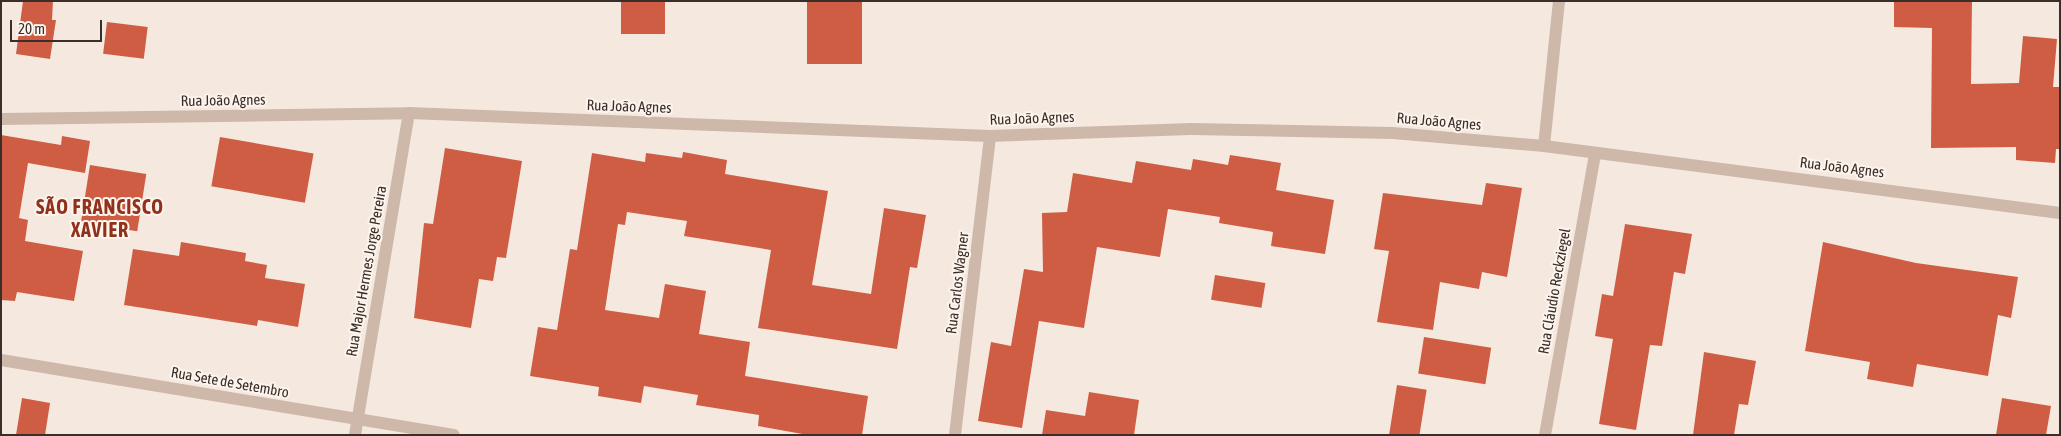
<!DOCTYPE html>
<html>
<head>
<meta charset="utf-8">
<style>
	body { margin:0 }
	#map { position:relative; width:2061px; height:436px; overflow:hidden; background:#f5e9df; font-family:"Asap Condensed",sans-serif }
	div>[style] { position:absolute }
	.building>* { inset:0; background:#ce5d44; transform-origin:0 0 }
	.service>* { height:12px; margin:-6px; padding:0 6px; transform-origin:6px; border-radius:6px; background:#ceb8aa }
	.minor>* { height:12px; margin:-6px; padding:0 6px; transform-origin:6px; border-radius:6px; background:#ceb8aa }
	.tertiary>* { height:12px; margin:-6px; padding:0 6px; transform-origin:6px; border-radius:6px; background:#ceb8aa }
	span { translate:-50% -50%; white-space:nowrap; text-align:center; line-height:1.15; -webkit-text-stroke:4px #fcf4ed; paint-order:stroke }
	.street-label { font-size:15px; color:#3b2e2a }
	.district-label { font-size:20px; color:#91311c; font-weight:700; letter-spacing:1px }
	.frame { position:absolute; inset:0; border:2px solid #3b2e2a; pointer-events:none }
	.scale { position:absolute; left:10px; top:20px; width:92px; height:22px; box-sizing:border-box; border:2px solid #3b2e2a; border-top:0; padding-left:6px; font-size:15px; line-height:18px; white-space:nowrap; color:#3b2e2a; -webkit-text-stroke:4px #fcf4ed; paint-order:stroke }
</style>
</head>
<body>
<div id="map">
	<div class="building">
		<div style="clip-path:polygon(23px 1px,53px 1px,52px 20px,56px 20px,50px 59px,16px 54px)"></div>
		<div style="left:621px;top:1px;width:44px;height:33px"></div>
		<div style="left:807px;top:1px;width:55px;height:63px"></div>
		<div style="clip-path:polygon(1894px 1px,1972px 1px,1971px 84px,2019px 83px,2023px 36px,2057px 39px,2053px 87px,2059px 87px,2060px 149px,2056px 149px,2055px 163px,2016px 160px,2016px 147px,1931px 148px,1932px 28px,1894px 27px)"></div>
		<div style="left:107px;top:22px;width:41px;height:32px;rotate:7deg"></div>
		<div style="clip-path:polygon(1px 135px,61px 145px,62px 136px,90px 141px,85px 173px,28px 163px,19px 218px,28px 220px,25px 241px,83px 251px,74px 301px,17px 292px,15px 301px,1px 300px)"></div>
		<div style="left:220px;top:137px;width:95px;height:50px;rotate:10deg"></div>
		<div style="clip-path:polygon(445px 148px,522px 161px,506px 258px,497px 257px,493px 281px,479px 279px,471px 328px,414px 318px,424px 223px,433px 224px)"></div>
		<div style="clip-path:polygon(683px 152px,727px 160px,725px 174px,828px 191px,812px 285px,871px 294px,884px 208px,926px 215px,917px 268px,910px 267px,897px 349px,758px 328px,771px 250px,684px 236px,687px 221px,627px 212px,625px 225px,618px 224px,605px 310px,659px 318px,665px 284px,706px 291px,699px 334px,750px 342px,745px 376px,868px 396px,862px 435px,808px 435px,758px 426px,759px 415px,696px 405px,698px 395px,644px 386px,641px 403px,598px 396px,599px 387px,530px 376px,538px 327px,557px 330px,570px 249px,577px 250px,592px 153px,645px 162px,646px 153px,682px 158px)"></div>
		<div style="clip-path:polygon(1230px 155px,1281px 163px,1276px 190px,1334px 200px,1325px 254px,1271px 246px,1273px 232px,1219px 223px,1220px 217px,1168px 209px,1160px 257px,1097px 247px,1084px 328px,1039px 321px,1022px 428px,978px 421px,991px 342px,1011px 346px,1024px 269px,1043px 272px,1042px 213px,1067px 212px,1073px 173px,1132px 183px,1136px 161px,1191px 170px,1193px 159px,1228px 165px)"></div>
		<div style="left:90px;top:165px;width:57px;height:58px;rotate:9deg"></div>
		<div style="clip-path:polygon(1486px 183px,1522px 188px,1507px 277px,1482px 272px,1479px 289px,1440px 282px,1433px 330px,1377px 322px,1389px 251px,1374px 249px,1383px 193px,1482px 205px)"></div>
		<div style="clip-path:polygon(1625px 224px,1692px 234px,1685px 274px,1674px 272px,1662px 346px,1650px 345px,1636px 430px,1599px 424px,1613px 339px,1595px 336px,1602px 294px,1613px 296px)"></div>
		<div style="clip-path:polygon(181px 242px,246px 253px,245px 261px,267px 265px,265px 278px,305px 284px,298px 327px,258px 320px,257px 326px,124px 305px,133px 249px,179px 256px)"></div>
		<div style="clip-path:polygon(1823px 242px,1916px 263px,2018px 277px,2011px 318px,1998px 315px,1988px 376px,1917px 364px,1913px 387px,1867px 379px,1870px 362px,1805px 351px)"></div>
		<div style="left:1215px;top:275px;width:51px;height:25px;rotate:9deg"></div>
		<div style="left:1424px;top:337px;width:68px;height:37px;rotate:9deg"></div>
		<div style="clip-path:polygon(1704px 352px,1756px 361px,1748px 405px,1739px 404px,1734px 435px,1693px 435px)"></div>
		<div style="left:1397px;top:385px;width:30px;height:51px;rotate:9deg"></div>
		<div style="clip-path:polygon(1089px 392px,1139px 400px,1134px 435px,1042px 435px,1046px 410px,1085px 416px)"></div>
		<div style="clip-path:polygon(22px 398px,50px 403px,45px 435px,16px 435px)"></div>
		<div style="clip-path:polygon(2002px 398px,2051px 406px,2046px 435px,1996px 435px)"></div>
	</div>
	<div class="service">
		<div style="left:1544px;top:146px;width:146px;rotate:-84.1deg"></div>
	</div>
	<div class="minor">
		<div style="left:1px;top:119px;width:408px;rotate:-0.8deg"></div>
		<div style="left:409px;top:113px;width:581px;rotate:2.27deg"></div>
		<div style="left:990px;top:136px;width:201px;rotate:-2deg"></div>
		<div style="left:1191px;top:129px;width:202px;rotate:1.1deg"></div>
		<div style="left:1393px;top:133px;width:152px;rotate:4.9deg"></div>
		<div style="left:1544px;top:146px;width:520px;rotate:7.4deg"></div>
		<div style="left:355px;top:435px;width:326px;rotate:-80.5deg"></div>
		<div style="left:955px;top:435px;width:301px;rotate:-83.3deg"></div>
		<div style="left:1545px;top:435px;width:286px;rotate:-79.9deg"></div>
	</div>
	<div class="tertiary">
		<div style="left:1px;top:360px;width:459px;rotate:9.4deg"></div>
	</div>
	<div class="street-label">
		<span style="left:223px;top:100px;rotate:-1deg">Rua João Agnes</span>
		<span style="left:629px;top:106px;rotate:2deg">Rua João Agnes</span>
		<span style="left:1032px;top:118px;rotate:-2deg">Rua João Agnes</span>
		<span style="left:1439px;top:121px;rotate:5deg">Rua João Agnes</span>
		<span style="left:1842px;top:167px;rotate:7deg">Rua João Agnes</span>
		<span style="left:366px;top:271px;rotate:-80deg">Rua Major Hermes Jorge Pereira</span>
		<span style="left:957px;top:283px;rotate:-83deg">Rua Carlos Wagner</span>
		<span style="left:1554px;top:291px;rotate:-80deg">Rua Cláudio Reckziegel</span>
		<span style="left:230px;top:382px;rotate:10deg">Rua Sete de Setembro</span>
	</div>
	<div class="district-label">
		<span style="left:100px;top:218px">SÃO FRANCISCO<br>XAVIER</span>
	</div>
	<div class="frame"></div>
	<div class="scale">20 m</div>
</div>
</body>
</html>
